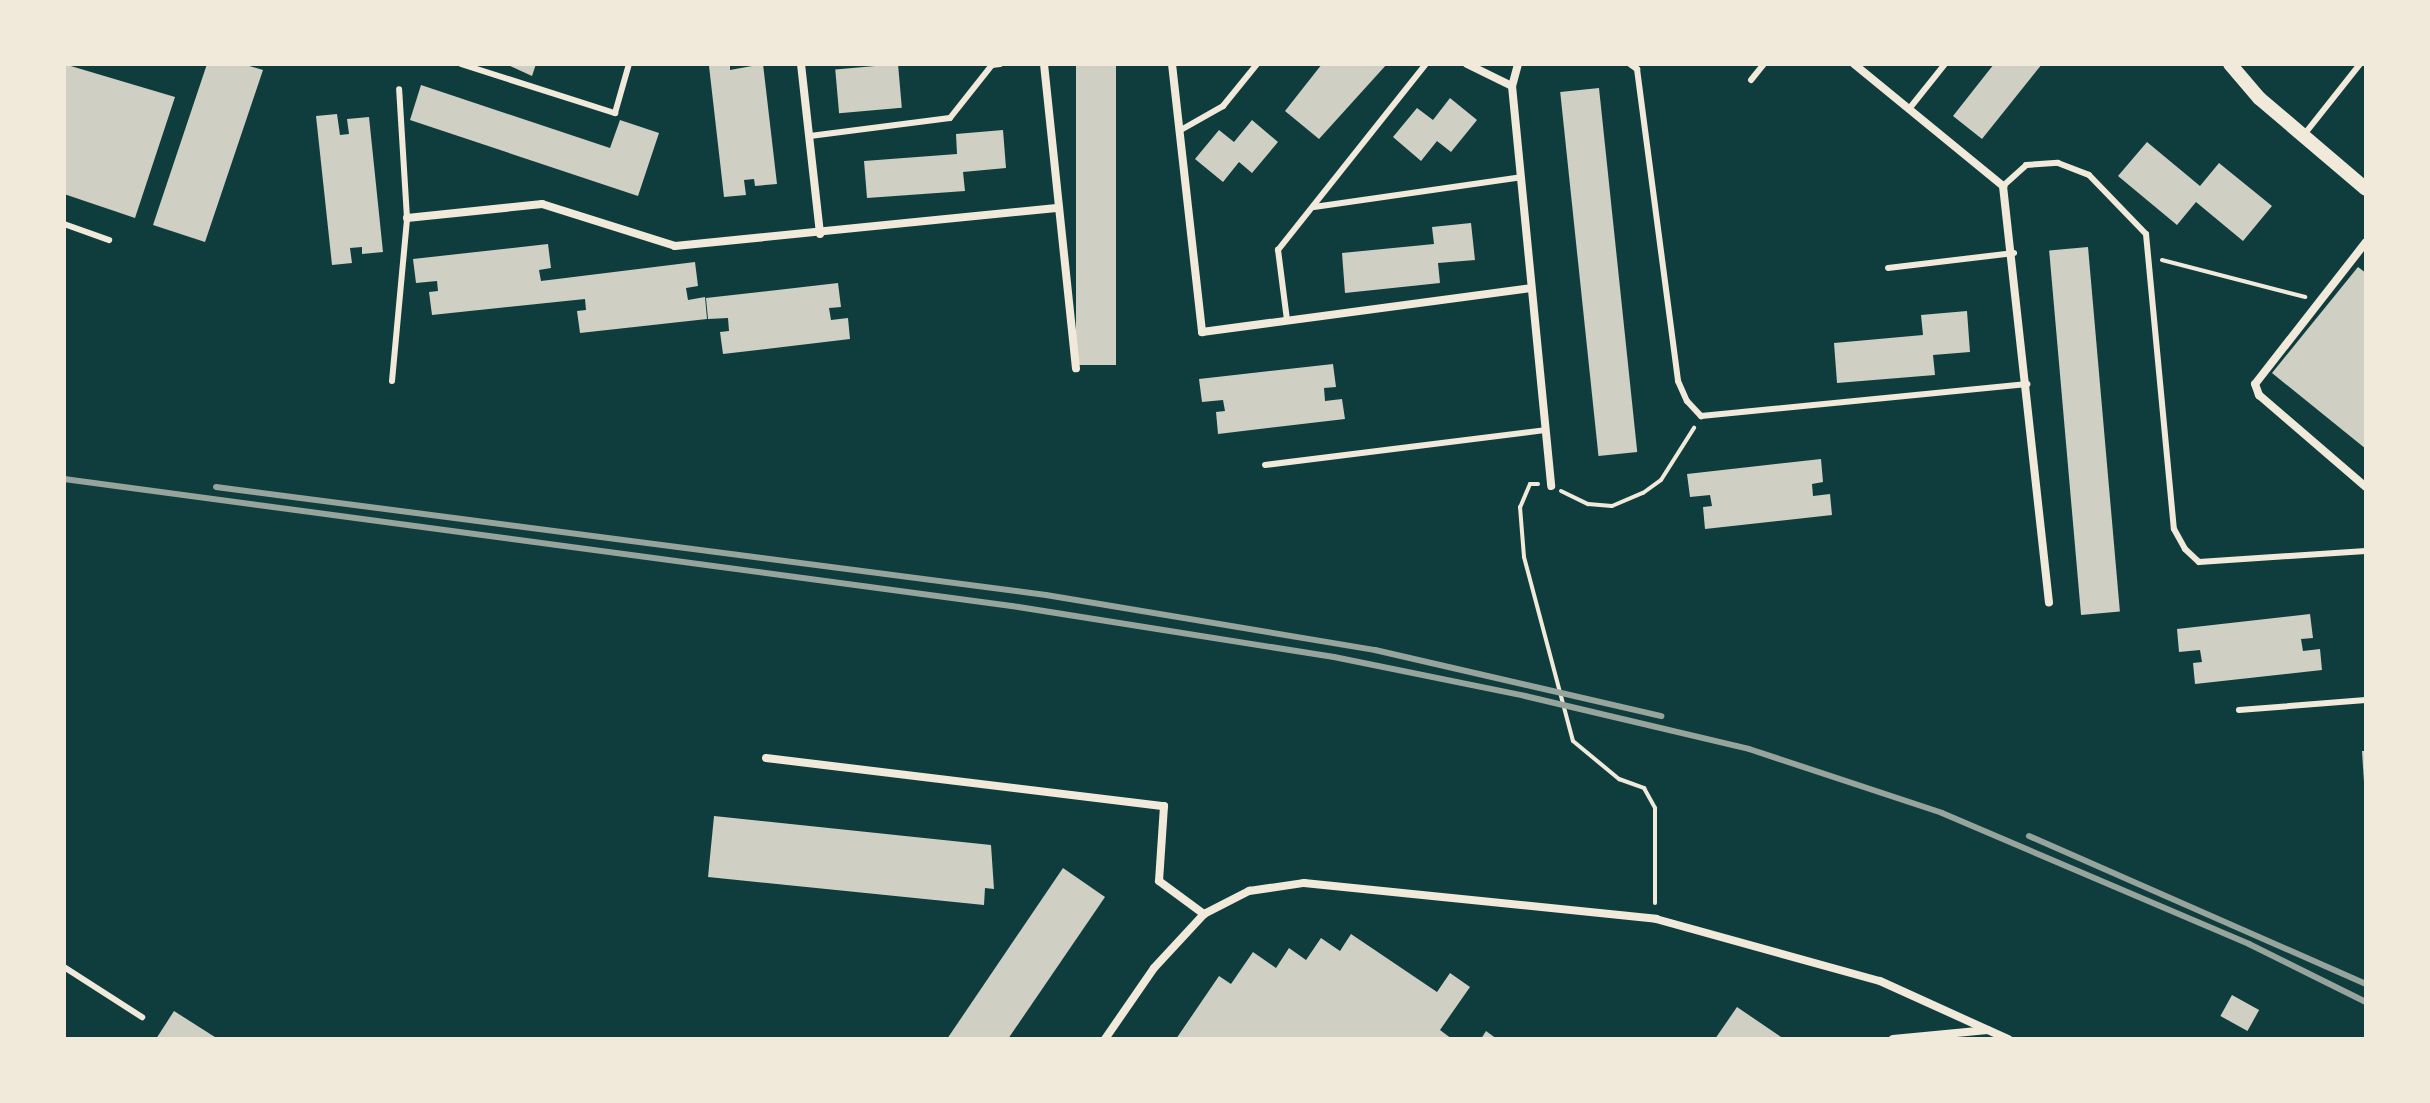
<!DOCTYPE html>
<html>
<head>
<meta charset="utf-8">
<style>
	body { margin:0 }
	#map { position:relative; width:2430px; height:1103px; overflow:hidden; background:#0f3d3e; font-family:"Public Sans",sans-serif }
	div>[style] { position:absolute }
	.building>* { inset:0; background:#cfcfc3; transform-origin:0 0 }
	.path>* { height:4px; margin:-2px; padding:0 2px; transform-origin:2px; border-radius:2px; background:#f1e9da }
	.service>* { height:6px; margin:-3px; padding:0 3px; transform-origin:3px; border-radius:3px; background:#f1e9da }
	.minor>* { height:8px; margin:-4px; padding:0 4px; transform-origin:4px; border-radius:4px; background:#f1e9da }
	.tertiary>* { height:14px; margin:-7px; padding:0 7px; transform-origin:7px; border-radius:7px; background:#f1e9da }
	.rail>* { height:6px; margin:-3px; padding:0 3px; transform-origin:3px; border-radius:3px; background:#97a49c }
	span { translate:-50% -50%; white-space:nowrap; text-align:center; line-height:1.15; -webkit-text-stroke:7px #f1e9da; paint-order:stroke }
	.frame { position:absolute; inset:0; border:66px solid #f1e9da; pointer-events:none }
</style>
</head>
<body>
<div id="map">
	<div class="building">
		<div style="clip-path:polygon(64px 64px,175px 97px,135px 218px,64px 194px)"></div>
		<div style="clip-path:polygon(207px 64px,243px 64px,263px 70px,205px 242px,153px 225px)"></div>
		<div style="clip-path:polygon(506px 64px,536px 64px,532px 76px)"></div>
		<div style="clip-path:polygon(730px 64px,730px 70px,763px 64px,777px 184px,755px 186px,754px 179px,744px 180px,746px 195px,724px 197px,709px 66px)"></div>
		<div style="left:898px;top:64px;width:44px;height:63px;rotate:85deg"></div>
		<div style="left:1076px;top:64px;width:40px;height:301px"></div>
		<div style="clip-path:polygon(1322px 64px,1387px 64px,1319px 139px,1285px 111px)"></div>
		<div style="clip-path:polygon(1994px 64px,2042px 64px,1982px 139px,1953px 116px)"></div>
		<div style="clip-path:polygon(421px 85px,610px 148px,620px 120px,659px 133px,638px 196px,410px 120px)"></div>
		<div style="left:1599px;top:88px;width:366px;height:39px;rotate:84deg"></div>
		<div style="clip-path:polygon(1450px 98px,1477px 120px,1451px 152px,1437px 141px,1421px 161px,1393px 137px,1417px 108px,1433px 120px)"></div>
		<div style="clip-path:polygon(337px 114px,340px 135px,349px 134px,347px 119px,369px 117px,383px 252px,362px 254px,362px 247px,350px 248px,352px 263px,332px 265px,316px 116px)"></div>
		<div style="clip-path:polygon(1252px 120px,1278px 142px,1252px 173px,1239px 162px,1223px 182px,1195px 159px,1219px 130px,1234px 142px)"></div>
		<div style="clip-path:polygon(1003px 130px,1006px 168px,963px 172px,965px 191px,867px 198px,864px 161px,957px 154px,956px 134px)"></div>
		<div style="clip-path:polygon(2147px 142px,2200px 186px,2219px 163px,2272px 206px,2243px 241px,2196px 202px,2177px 225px,2118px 176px)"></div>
		<div style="clip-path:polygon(1471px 223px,1475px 260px,1438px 263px,1440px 283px,1345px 293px,1342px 253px,1434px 244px,1432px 227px)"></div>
		<div style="clip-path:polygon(548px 244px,551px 268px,539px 270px,541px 281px,695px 262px,698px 286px,686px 288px,688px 300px,705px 297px,707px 319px,580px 333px,577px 311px,586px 310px,585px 299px,432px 315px,429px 292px,438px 291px,437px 281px,416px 283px,413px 259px)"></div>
		<div style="left:2088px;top:247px;width:366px;height:39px;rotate:85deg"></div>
		<div style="clip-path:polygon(2358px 267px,2366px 273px,2366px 449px,2272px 373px)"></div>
		<div style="clip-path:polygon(838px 283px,841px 307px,829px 308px,831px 320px,848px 318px,850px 339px,723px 354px,720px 332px,729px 331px,728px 318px,708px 319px,706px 298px)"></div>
		<div style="clip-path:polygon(1967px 311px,1970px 352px,1933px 355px,1935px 375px,1837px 383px,1834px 343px,1923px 335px,1921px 315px)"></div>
		<div style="clip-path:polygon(1333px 364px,1336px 387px,1324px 388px,1325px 401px,1342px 399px,1345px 419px,1218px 434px,1216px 412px,1225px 411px,1223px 400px,1202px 402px,1199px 379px)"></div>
		<div style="clip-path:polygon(1821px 459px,1823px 482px,1812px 484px,1813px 496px,1830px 494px,1832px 515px,1705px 529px,1703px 507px,1712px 506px,1710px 495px,1690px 497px,1687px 474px)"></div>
		<div style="clip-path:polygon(2310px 614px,2313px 638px,2301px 639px,2303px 651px,2320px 649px,2322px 670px,2195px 684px,2193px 663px,2202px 662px,2200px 650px,2179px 652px,2177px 629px)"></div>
		<div style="clip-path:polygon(2362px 751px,2366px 751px,2366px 782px,2364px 782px)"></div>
		<div style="clip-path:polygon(714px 816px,991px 845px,994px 889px,985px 888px,984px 905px,708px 877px)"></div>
		<div style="clip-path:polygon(1063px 868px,1105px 897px,1008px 1039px,947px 1039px)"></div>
		<div style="clip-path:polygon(1351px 934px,1437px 992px,1450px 973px,1470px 987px,1440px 1030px,1452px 1039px,1176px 1039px,1219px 976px,1231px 984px,1253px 952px,1276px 968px,1289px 948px,1306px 960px,1321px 938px,1340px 951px)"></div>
		<div style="left:2232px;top:995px;width:31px;height:24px;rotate:29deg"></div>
		<div style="clip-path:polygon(1737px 1007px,1784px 1039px,1715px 1039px)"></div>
		<div style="clip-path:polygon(174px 1011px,218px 1039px,156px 1039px)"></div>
		<div style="clip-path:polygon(1486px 1031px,1497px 1039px,1481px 1039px)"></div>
	</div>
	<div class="path">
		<div style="left:2162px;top:260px;width:148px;rotate:14.5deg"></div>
		<div style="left:1538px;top:484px;width:8px;rotate:180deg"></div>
		<div style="left:1530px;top:484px;width:25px;rotate:113deg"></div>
		<div style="left:1520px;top:507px;width:50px;rotate:85.4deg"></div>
		<div style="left:1524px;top:557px;width:190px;rotate:75.1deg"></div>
		<div style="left:1573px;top:741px;width:60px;rotate:39.6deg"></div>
		<div style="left:1619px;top:779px;width:27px;rotate:20deg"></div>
		<div style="left:1644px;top:788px;width:23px;rotate:61deg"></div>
		<div style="left:1655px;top:808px;width:95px;rotate:90deg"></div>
		<div style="left:1561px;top:491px;width:30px;rotate:26deg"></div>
		<div style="left:1588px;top:504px;width:24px;rotate:5deg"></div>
		<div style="left:1612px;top:506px;width:34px;rotate:-23deg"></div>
		<div style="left:1643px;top:493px;width:22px;rotate:-36deg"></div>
		<div style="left:1661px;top:480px;width:62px;rotate:-57.6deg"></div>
	</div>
	<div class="service">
		<div style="left:461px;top:64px;width:162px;rotate:17.7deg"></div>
		<div style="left:615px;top:113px;width:51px;rotate:-74.1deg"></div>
		<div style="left:1630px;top:64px;width:9px;rotate:36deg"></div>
		<div style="left:1637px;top:69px;width:315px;rotate:82.5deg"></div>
		<div style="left:1678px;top:381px;width:22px;rotate:66deg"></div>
		<div style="left:1687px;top:401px;width:21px;rotate:47deg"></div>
		<div style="left:1701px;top:416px;width:328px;rotate:-5.6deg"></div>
		<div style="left:1751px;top:80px;width:21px;rotate:-51deg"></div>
		<div style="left:1909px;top:109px;width:58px;rotate:-51.3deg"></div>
		<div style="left:1179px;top:131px;width:51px;rotate:-29.6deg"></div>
		<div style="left:1223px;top:106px;width:54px;rotate:-51deg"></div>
		<div style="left:810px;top:136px;width:141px;rotate:-7.3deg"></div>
		<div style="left:950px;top:118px;width:68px;rotate:-51.6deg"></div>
		<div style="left:992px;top:65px;width:8px;rotate:-7deg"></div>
		<div style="left:2303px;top:136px;width:92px;rotate:-51.6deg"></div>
		<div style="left:2003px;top:186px;width:31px;rotate:-42deg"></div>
		<div style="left:2026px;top:165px;width:32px;rotate:-4deg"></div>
		<div style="left:2058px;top:163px;width:33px;rotate:21deg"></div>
		<div style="left:2089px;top:175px;width:82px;rotate:46deg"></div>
		<div style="left:2146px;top:234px;width:296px;rotate:84.6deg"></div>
		<div style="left:2174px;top:529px;width:23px;rotate:61deg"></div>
		<div style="left:2185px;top:549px;width:19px;rotate:43deg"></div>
		<div style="left:2199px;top:562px;width:167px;rotate:-3.8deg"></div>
		<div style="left:1314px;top:207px;width:209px;rotate:-8.2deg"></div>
		<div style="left:64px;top:224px;width:48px;rotate:19.6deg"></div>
		<div style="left:1888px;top:268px;width:127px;rotate:-6.8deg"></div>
		<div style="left:1287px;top:320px;width:71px;rotate:-97.3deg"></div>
		<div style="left:1278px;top:250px;width:238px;rotate:-51.5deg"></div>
		<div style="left:392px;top:381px;width:164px;rotate:-84.7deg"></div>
		<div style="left:407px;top:218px;width:129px;rotate:-93.5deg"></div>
		<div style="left:1265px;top:465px;width:282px;rotate:-7.1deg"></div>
		<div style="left:2239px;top:710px;width:127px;rotate:-4.5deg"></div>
		<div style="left:64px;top:967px;width:93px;rotate:32.7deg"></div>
	</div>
	<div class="minor">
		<div style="left:801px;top:64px;width:171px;rotate:83.6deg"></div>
		<div style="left:1044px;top:64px;width:306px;rotate:84deg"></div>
		<div style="left:1172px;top:64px;width:270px;rotate:83.6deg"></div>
		<div style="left:1202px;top:332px;width:332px;rotate:-7.6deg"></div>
		<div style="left:1467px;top:64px;width:50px;rotate:26.1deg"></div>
		<div style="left:1518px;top:64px;width:23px;rotate:105deg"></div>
		<div style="left:1512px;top:86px;width:402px;rotate:84.4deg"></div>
		<div style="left:1854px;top:64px;width:193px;rotate:39.3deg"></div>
		<div style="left:2003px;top:186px;width:419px;rotate:83.7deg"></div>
		<div style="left:407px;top:218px;width:136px;rotate:-5.9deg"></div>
		<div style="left:542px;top:204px;width:139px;rotate:17.5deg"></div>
		<div style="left:675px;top:246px;width:386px;rotate:-5.7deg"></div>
		<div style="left:2366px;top:242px;width:180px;rotate:128deg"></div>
		<div style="left:2255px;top:384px;width:12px;rotate:70deg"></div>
		<div style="left:2259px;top:395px;width:141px;rotate:40.7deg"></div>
		<div style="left:766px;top:758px;width:401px;rotate:6.9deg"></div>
		<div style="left:1164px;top:806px;width:75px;rotate:93.8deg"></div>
		<div style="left:1159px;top:881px;width:56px;rotate:36.3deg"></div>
		<div style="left:1105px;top:1039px;width:86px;rotate:-55.4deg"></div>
		<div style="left:1154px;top:968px;width:74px;rotate:-47.2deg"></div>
		<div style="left:1204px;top:914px;width:51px;rotate:-27.1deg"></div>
		<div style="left:1249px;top:891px;width:56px;rotate:-8.3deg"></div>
		<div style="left:1304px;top:883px;width:354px;rotate:5.8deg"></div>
		<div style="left:1656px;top:919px;width:232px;rotate:15.5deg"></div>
		<div style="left:1880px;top:981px;width:141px;rotate:24.4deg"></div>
		<div style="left:1893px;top:1039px;width:95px;rotate:-5.4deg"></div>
	</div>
	<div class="tertiary">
		<div style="left:2230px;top:64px;width:45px;rotate:49.5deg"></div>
		<div style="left:2259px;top:98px;width:140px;rotate:40.4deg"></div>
	</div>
	<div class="rail">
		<div style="left:64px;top:479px;width:956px;rotate:7.63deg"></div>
		<div style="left:1012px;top:606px;width:326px;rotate:9deg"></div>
		<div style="left:1334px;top:657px;width:195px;rotate:11.5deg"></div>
		<div style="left:1525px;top:696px;width:230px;rotate:13.3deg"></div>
		<div style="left:1749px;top:749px;width:203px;rotate:18.3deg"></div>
		<div style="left:1942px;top:813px;width:334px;rotate:23.1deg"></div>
		<div style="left:2249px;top:944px;width:131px;rotate:26.4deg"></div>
		<div style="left:216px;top:487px;width:837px;rotate:7.41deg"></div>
		<div style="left:1046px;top:595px;width:334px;rotate:9.5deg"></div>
		<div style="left:1375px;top:650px;width:294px;rotate:13deg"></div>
		<div style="left:2029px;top:836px;width:368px;rotate:23.7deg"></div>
	</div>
	<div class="frame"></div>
</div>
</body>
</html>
